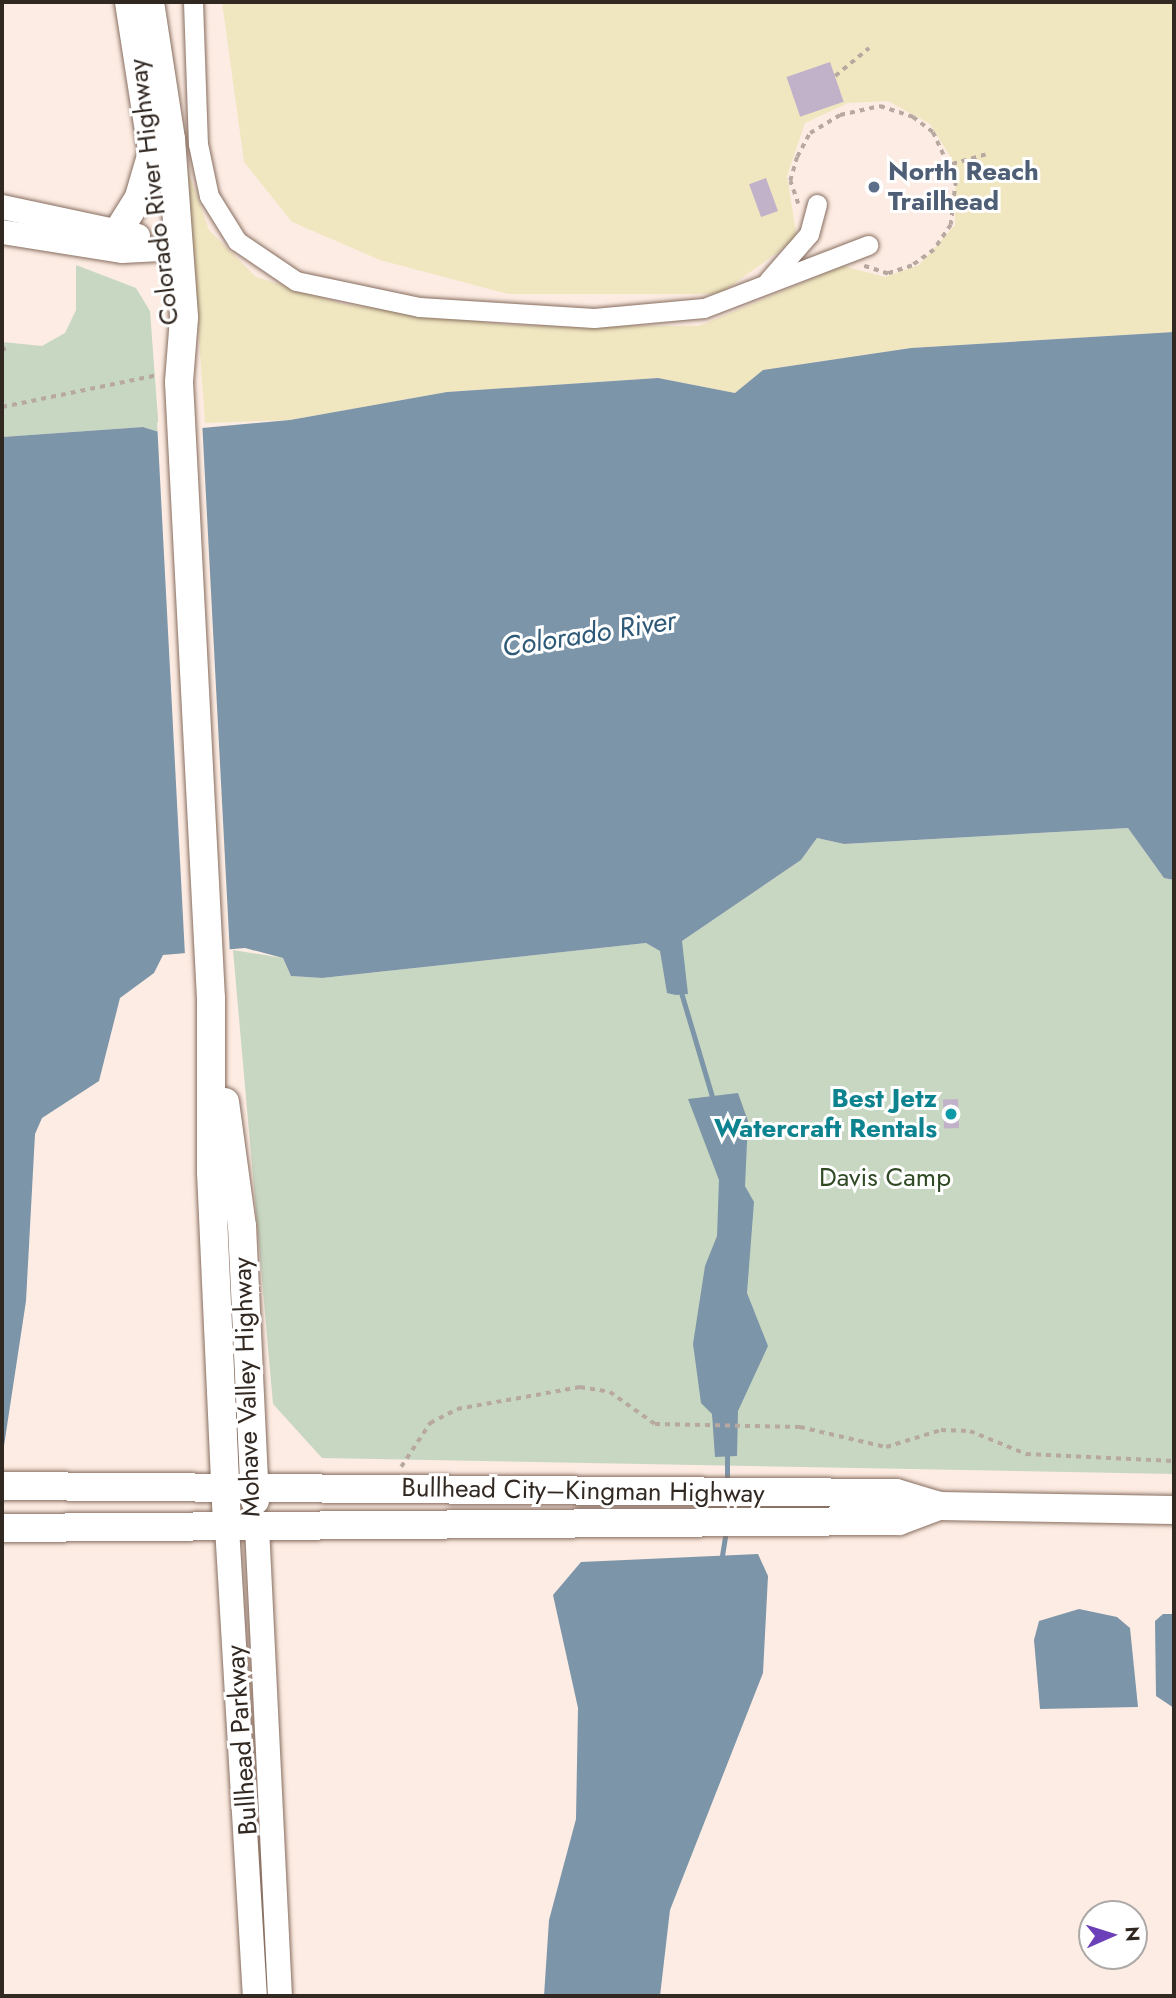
<!DOCTYPE html>
<html>
<head>
<meta charset="utf-8">
<style>
	body { margin:0 }
	#map { position:relative; width:1176px; height:1998px; overflow:hidden; background:#fdece3; font-family:Jost,sans-serif }
	div>[style] { position:absolute }
	.green>* { inset:0; background:#c8d7c2 }
	.sand>* { inset:0; background:#f0e7c1 }
	.water>* { inset:0; background:#7c95a8 }
	.pier>* { inset:0; background:#fdece3; transform-origin:0 0 }
	.stream>* { height:5px; margin:-2.5px; padding:0 2.5px; transform-origin:2.5px; border-radius:2.5px; background:#7c95a8 }
	.building>* { inset:0; background:#c1b2ca; transform-origin:0 0 }
	.path>* { height:3.5px; margin-top:-1.75px; transform-origin:0; background:repeating-linear-gradient(90deg,#b7a8a0 0 5px,transparent 0 10px) }
	.roads { filter:drop-shadow(0 0 2px #866d5f) drop-shadow(0 0 2px #866d5f) }
	.minor>* { height:19px; margin:-9.5px; padding:0 9.5px; transform-origin:9.5px; border-radius:9.5px; background:#fff }
	.major>* { height:24px; margin:-12px; padding:0 12px; transform-origin:12px; border-radius:12px; background:#fff }
	.highway>* { height:28px; margin:-14px; padding:0 14px; transform-origin:14px; border-radius:14px; background:#fff }
	.dots>* { width:19px; height:19px; translate:-50% -50%; box-sizing:border-box; border:4px solid #fff; border-radius:50% }
	span { translate:-50% -50%; white-space:nowrap; text-align:center; line-height:1.15; -webkit-text-stroke:6px #fff; paint-order:stroke }
	.service-label { font-size:26px; color:#4e5e75; font-weight:700 }
	.left { translate:0 -50%; text-align:left }
	.street-label { font-size:26px; color:#322822 }
	.culture-label { font-size:26px; color:#0d838f; font-weight:700 }
	.right { translate:-100% -50%; text-align:right }
	.park-label { font-size:26px; color:#304a24 }
	.water-label { font-size:28px; color:#2e5a78; font-style:italic }
	.frame { position:absolute; inset:0; border:4px solid #322822; pointer-events:none }
	.north { position:absolute; left:1078px; top:1900px; width:70px; height:70px; box-sizing:border-box; background:#fff; border:2px solid #ada9a7; border-radius:50%; rotate:87deg; font-size:19px; font-weight:700; line-height:28px; text-align:center; color:#322822 }
	.north::after { content:''; display:block; margin:auto; width:24px; height:32px; background:#6b40b8; clip-path:polygon(50% 0,100% 100%,50% 72%,0 100%) }
</style>
</head>
<body>
<div id="map">
	<div class="green">
		<div style="clip-path:polygon(76px 265px,136px 288px,150px 311px,159px 432px,143px 427px,2px 437px,2px 342px,42px 346px,65px 333px,76px 310px)"></div>
		<div style="clip-path:polygon(1128px 828px,1164px 878px,1174px 880px,1174px 1474px,322px 1458px,273px 1404px,233px 950px,283px 958px,291px 976px,322px 978px,646px 943px,682px 962px,682px 941px,801px 860px,817px 838px,844px 844px)"></div>
	</div>
	<div class="sand">
		<div style="clip-path:polygon(222px 2px,1174px 2px,1174px 332px,911px 348px,763px 370px,735px 393px,658px 378px,448px 392px,290px 420px,205px 423px,187px 168px,209px 230px,256px 277px,343px 304px,506px 325px,699px 326px,843px 266px,885px 277px,919px 265px,955px 225px,956px 166px,930px 124px,888px 101px,848px 103px,805px 123px,787px 176px,797px 238px,720px 294px,508px 294px,380px 260px,292px 222px,244px 162px)"></div>
	</div>
	<div class="water">
		<div style="clip-path:polygon(1174px 332px,1174px 880px,1164px 878px,1128px 828px,844px 844px,817px 838px,801px 860px,682px 941px,688px 994px,676px 995px,667px 993px,660px 951px,646px 943px,322px 978px,291px 976px,283px 958px,245px 948px,163px 955px,154px 973px,120px 998px,99px 1081px,42px 1118px,35px 1134px,26px 1301px,2px 1459px,2px 437px,143px 427px,159px 432px,290px 420px,447px 392px,658px 378px,735px 393px,763px 370px,911px 348px)"></div>
		<div style="clip-path:polygon(738px 1093px,748px 1121px,745px 1186px,754px 1202px,747px 1293px,768px 1346px,738px 1411px,737px 1456px,715px 1457px,712px 1414px,701px 1403px,693px 1344px,705px 1266px,717px 1236px,719px 1180px,688px 1099px)"></div>
		<div style="clip-path:polygon(758px 1554px,768px 1576px,763px 1673px,670px 1910px,660px 1996px,544px 1996px,549px 1920px,576px 1819px,578px 1708px,553px 1595px,581px 1562px)"></div>
		<div style="clip-path:polygon(1079px 1609px,1117px 1617px,1130px 1628px,1138px 1707px,1040px 1709px,1034px 1640px,1039px 1621px)"></div>
		<div style="clip-path:polygon(1163px 1614px,1174px 1614px,1174px 1708px,1156px 1696px,1155px 1621px)"></div>
	</div>
	<div class="pier">
		<div style="left:202px;top:420px;width:534px;height:45px;rotate:87deg"></div>
	</div>
	<div class="stream">
		<div style="left:680px;top:989px;width:116px;rotate:73.4deg"></div>
		<div style="left:727px;top:1482px;width:32px;rotate:-90deg"></div>
		<div style="left:721px;top:1562px;width:32px;rotate:-81deg"></div>
	</div>
	<div class="building">
		<div style="left:830px;top:62px;width:42px;height:46px;rotate:71deg"></div>
		<div style="left:766px;top:178px;width:35px;height:18px;rotate:70deg"></div>
		<div style="left:958px;top:1099px;width:29px;height:15px;rotate:88deg"></div>
	</div>
	<div class="path">
		<div style="left:835px;top:76px;width:44px;rotate:-39.5deg"></div>
		<div style="left:952px;top:164px;width:35px;rotate:-16deg"></div>
		<div style="left:798px;top:204px;width:24px;rotate:-109deg"></div>
		<div style="left:790px;top:181px;width:25px;rotate:-74deg"></div>
		<div style="left:797px;top:157px;width:27px;rotate:-62deg"></div>
		<div style="left:810px;top:133px;width:35px;rotate:-31deg"></div>
		<div style="left:840px;top:115px;width:41px;rotate:-12.7deg"></div>
		<div style="left:880px;top:106px;width:35px;rotate:18deg"></div>
		<div style="left:913px;top:117px;width:25px;rotate:37deg"></div>
		<div style="left:933px;top:132px;width:54px;rotate:64.9deg"></div>
		<div style="left:956px;top:181px;width:44px;rotate:96.5deg"></div>
		<div style="left:951px;top:225px;width:30px;rotate:124deg"></div>
		<div style="left:934px;top:250px;width:27px;rotate:144deg"></div>
		<div style="left:912px;top:266px;width:25px;rotate:162deg"></div>
		<div style="left:888px;top:274px;width:26px;rotate:-162deg"></div>
		<div style="left:2px;top:350px;width:4px;rotate:-27deg"></div>
		<div style="left:2px;top:407px;width:159px;rotate:-11.6deg"></div>
		<div style="left:401px;top:1467px;width:53px;rotate:-56.6deg"></div>
		<div style="left:430px;top:1423px;width:30px;rotate:-27deg"></div>
		<div style="left:457px;top:1409px;width:125px;rotate:-10.1deg"></div>
		<div style="left:580px;top:1387px;width:30px;rotate:9deg"></div>
		<div style="left:610px;top:1392px;width:55px;rotate:35.4deg"></div>
		<div style="left:655px;top:1424px;width:145px;rotate:1.2deg"></div>
		<div style="left:800px;top:1427px;width:88px;rotate:13.1deg"></div>
		<div style="left:886px;top:1447px;width:58px;rotate:-17.2deg"></div>
		<div style="left:941px;top:1430px;width:29px;rotate:2deg"></div>
		<div style="left:970px;top:1431px;width:61px;rotate:22.3deg"></div>
		<div style="left:1026px;top:1454px;width:148px;rotate:2.7deg"></div>
	</div>
	<div class="roads">
		<div class="minor">
			<div style="left:193px;top:2px;width:142px;rotate:88deg"></div>
			<div style="left:198px;top:144px;width:53px;rotate:78.1deg"></div>
			<div style="left:209px;top:196px;width:53px;rotate:58.1deg"></div>
			<div style="left:237px;top:241px;width:71px;rotate:34.1deg"></div>
			<div style="left:296px;top:281px;width:126px;rotate:11.9deg"></div>
			<div style="left:419px;top:307px;width:175px;rotate:3.6deg"></div>
			<div style="left:594px;top:318px;width:110px;rotate:-5.2deg"></div>
			<div style="left:704px;top:308px;width:176px;rotate:-21deg"></div>
			<div style="left:768px;top:281px;width:62px;rotate:-48.9deg"></div>
			<div style="left:809px;top:234px;width:31px;rotate:-75deg"></div>
		</div>
		<div class="major">
			<div style="left:2px;top:207px;width:139px;rotate:12deg"></div>
			<div style="left:2px;top:232px;width:121px;rotate:9deg"></div>
			<div style="left:122px;top:251px;width:58px;rotate:-3deg"></div>
			<div style="left:227px;top:1527px;width:470px;rotate:86.6deg"></div>
			<div style="left:257px;top:1527px;width:470px;rotate:87.2deg"></div>
		</div>
		<div class="highway">
			<div style="left:129px;top:2px;width:164px;rotate:81.2deg"></div>
			<div style="left:150px;top:2px;width:139px;rotate:81.3deg"></div>
			<div style="left:171px;top:139px;width:179px;rotate:85.8deg"></div>
			<div style="left:184px;top:318px;width:64px;rotate:94.5deg"></div>
			<div style="left:179px;top:382px;width:618px;rotate:87.03deg"></div>
			<div style="left:211px;top:999px;width:173px;rotate:90deg"></div>
			<div style="left:211px;top:1172px;width:355px;rotate:87.4deg"></div>
			<div style="left:120px;top:228px;width:36px;rotate:-58deg"></div>
			<div style="left:139px;top:197px;width:50px;rotate:-73.7deg"></div>
			<div style="left:225px;top:1102px;width:125px;rotate:82.2deg"></div>
			<div style="left:242px;top:1226px;width:275px;rotate:87.3deg"></div>
			<div style="left:2px;top:1486px;width:894px;rotate:0.45deg"></div>
			<div style="left:896px;top:1493px;width:45px;rotate:16.8deg"></div>
			<div style="left:939px;top:1506px;width:235px;rotate:1deg"></div>
			<div style="left:2px;top:1528px;width:897px;rotate:-0.45deg"></div>
			<div style="left:899px;top:1521px;width:43px;rotate:-20.6deg"></div>
		</div>
	</div>
	<div class="dots">
		<div style="left:874px;top:187px;background:#5c6f8a"></div>
		<div style="left:951px;top:1114px;background:#0f9aa8"></div>
	</div>
	<div class="service-label">
		<span class="left" style="left:888px;top:187px">North Reach<br>Trailhead</span>
	</div>
	<div class="street-label">
		<span style="left:154px;top:192px;rotate:-97deg">Colorado River Highway</span>
		<span style="left:247px;top:1387px;rotate:-92deg">Mohave Valley Highway</span>
		<span style="left:583px;top:1491px;rotate:1deg">Bullhead City–Kingman Highway</span>
		<span style="left:242px;top:1740px;rotate:-94deg">Bullhead Parkway</span>
	</div>
	<div class="culture-label">
		<span class="right" style="left:937px;top:1114px">Best Jetz<br>Watercraft Rentals</span>
	</div>
	<div class="park-label">
		<span style="left:885px;top:1178px">Davis Camp</span>
	</div>
	<div class="water-label">
		<span style="left:589px;top:634px;rotate:-9deg">Colorado River</span>
	</div>
	<div class="frame"></div>
	<div class="north">N</div>
</div>
</body>
</html>
